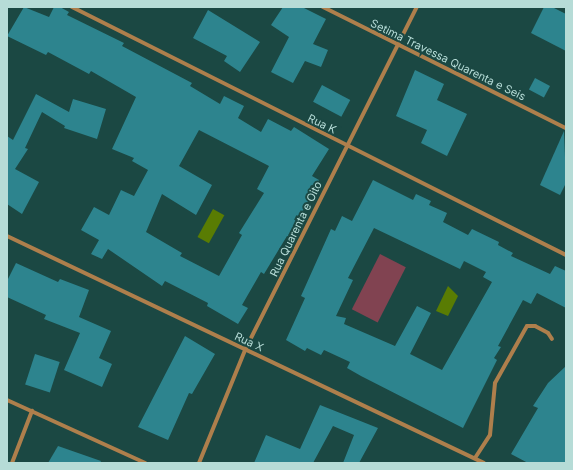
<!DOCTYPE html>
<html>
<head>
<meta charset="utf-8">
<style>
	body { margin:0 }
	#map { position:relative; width:573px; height:470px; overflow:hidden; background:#1b4843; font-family:Inter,sans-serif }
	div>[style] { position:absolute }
	.green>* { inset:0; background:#814351; transform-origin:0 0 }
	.water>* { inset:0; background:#597c03; transform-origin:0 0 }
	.building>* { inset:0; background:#2d848e; transform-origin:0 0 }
	.street>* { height:4px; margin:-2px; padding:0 2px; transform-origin:2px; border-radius:2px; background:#ae7f4c }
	span { translate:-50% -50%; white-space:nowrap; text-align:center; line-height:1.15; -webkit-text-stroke:4px #1b4843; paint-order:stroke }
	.street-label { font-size:11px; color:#b6dcd7 }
	.frame { position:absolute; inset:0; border:8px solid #b6dcd7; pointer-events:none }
</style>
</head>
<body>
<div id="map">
	<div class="green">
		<div style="left:380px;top:254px;width:29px;height:62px;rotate:27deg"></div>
	</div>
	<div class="water">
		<div style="left:213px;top:209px;width:13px;height:32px;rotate:29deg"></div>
		<div style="clip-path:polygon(448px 286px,458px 296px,448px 316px,436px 311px)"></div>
	</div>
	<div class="building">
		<div style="clip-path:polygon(evenodd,24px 7px,49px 17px,54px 7px,60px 7px,69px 12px,67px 15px,124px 43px,122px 46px,192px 83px,190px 86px,220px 104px,224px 96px,244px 106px,238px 118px,261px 132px,268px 119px,291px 131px,294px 127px,329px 149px,312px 176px,319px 180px,295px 226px,298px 228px,292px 238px,287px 236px,264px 274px,261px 272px,242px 305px,248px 308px,238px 324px,207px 306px,208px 303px,165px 281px,162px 286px,108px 249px,102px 259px,91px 254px,99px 240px,81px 230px,94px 207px,109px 215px,121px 190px,134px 196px,148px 170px,132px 161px,134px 158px,112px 149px,136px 97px,91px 71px,89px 74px,48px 52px,46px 55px,7px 36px,24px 7px,199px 130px,269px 166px,257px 189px,264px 193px,239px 233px,242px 235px,219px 276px,180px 256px,182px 253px,146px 232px,162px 194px,196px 215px,212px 185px,179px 166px,199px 130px)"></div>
		<div style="clip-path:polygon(283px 7px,302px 7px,326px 19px,313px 44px,328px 50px,321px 67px,305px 61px,293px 83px,271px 72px,289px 37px,271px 25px)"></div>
		<div style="clip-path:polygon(544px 7px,552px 7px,566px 14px,566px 51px,531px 33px)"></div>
		<div style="clip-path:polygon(208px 10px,260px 42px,240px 72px,224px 61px,227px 56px,193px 38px)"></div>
		<div style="clip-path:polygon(415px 70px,444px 84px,437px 100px,467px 114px,447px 156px,421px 143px,427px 130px,396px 116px)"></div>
		<div style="left:535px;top:78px;width:17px;height:13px;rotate:28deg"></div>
		<div style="left:322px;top:85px;width:32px;height:19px;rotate:28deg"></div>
		<div style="clip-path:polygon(36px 94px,69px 112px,73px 99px,106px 109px,97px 139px,64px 128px,65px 126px,42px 112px,25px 148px,28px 149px,15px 169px,39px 182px,22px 214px,7px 204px,7px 136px,13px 140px)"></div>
		<div style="clip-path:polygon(564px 131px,566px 183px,560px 195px,540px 185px)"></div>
		<div style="clip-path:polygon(evenodd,373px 180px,413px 200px,416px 194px,431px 201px,429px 205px,447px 213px,443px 222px,468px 235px,472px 229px,499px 242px,498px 245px,513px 253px,511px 256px,550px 274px,555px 266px,566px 271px,566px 308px,537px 293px,531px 304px,523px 300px,498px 346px,501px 347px,494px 358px,497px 360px,463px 428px,361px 376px,347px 368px,350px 362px,324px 350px,321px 355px,307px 348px,305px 351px,286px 340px,305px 298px,301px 296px,331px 229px,335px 231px,342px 216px,352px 221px,373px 180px,374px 228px,460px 269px,464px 261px,486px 272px,483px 277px,492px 282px,442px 370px,410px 354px,431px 313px,417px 306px,395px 346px,344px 324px,346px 318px,336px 316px,353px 280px,348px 278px,374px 228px)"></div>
		<div style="clip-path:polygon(16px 263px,58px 282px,60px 279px,89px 290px,79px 317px,111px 331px,99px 358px,112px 364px,102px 387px,64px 370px,80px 333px,44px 319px,46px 315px,7px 297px,7px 281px)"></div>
		<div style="clip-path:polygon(185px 336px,215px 354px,192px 394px,189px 393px,168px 440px,138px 427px)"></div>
		<div style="left:35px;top:354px;width:26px;height:32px;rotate:18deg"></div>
		<div style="clip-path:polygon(566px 366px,566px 463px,528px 463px,511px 454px,538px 408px,533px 406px,548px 383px)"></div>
		<div style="clip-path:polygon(320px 405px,378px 428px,359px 463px,343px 463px,354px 435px,333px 426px,313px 463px,254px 463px,266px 435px,300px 449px)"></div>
		<div style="clip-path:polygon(58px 446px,101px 461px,100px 463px,48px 463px)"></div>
	</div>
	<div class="street">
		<div style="left:72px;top:7px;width:553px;rotate:26.66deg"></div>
		<div style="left:323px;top:7px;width:271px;rotate:26.5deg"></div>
		<div style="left:7px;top:236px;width:528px;rotate:25.45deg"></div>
		<div style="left:7px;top:400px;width:152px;rotate:24.5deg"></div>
		<div style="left:475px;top:458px;width:27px;rotate:-57deg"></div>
		<div style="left:490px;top:435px;width:52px;rotate:-84.5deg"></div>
		<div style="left:495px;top:383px;width:65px;rotate:-60.7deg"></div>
		<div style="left:527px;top:326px;width:8px"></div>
		<div style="left:535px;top:326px;width:15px;rotate:28deg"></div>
		<div style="left:548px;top:333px;width:7px;rotate:56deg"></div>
		<div style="left:12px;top:463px;width:56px;rotate:-69deg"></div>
		<div style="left:199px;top:463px;width:122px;rotate:-67.8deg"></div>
		<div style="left:245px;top:350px;width:384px;rotate:-63.4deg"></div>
	</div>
	<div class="street-label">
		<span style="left:448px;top:60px;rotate:26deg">Setima Travessa Quarenta e Seis</span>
		<span style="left:322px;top:124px;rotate:26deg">Rua K</span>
		<span style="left:296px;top:229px;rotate:-64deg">Rua Quarenta e Oito</span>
		<span style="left:249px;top:342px;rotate:25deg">Rua X</span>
	</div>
	<div class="frame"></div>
</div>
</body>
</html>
